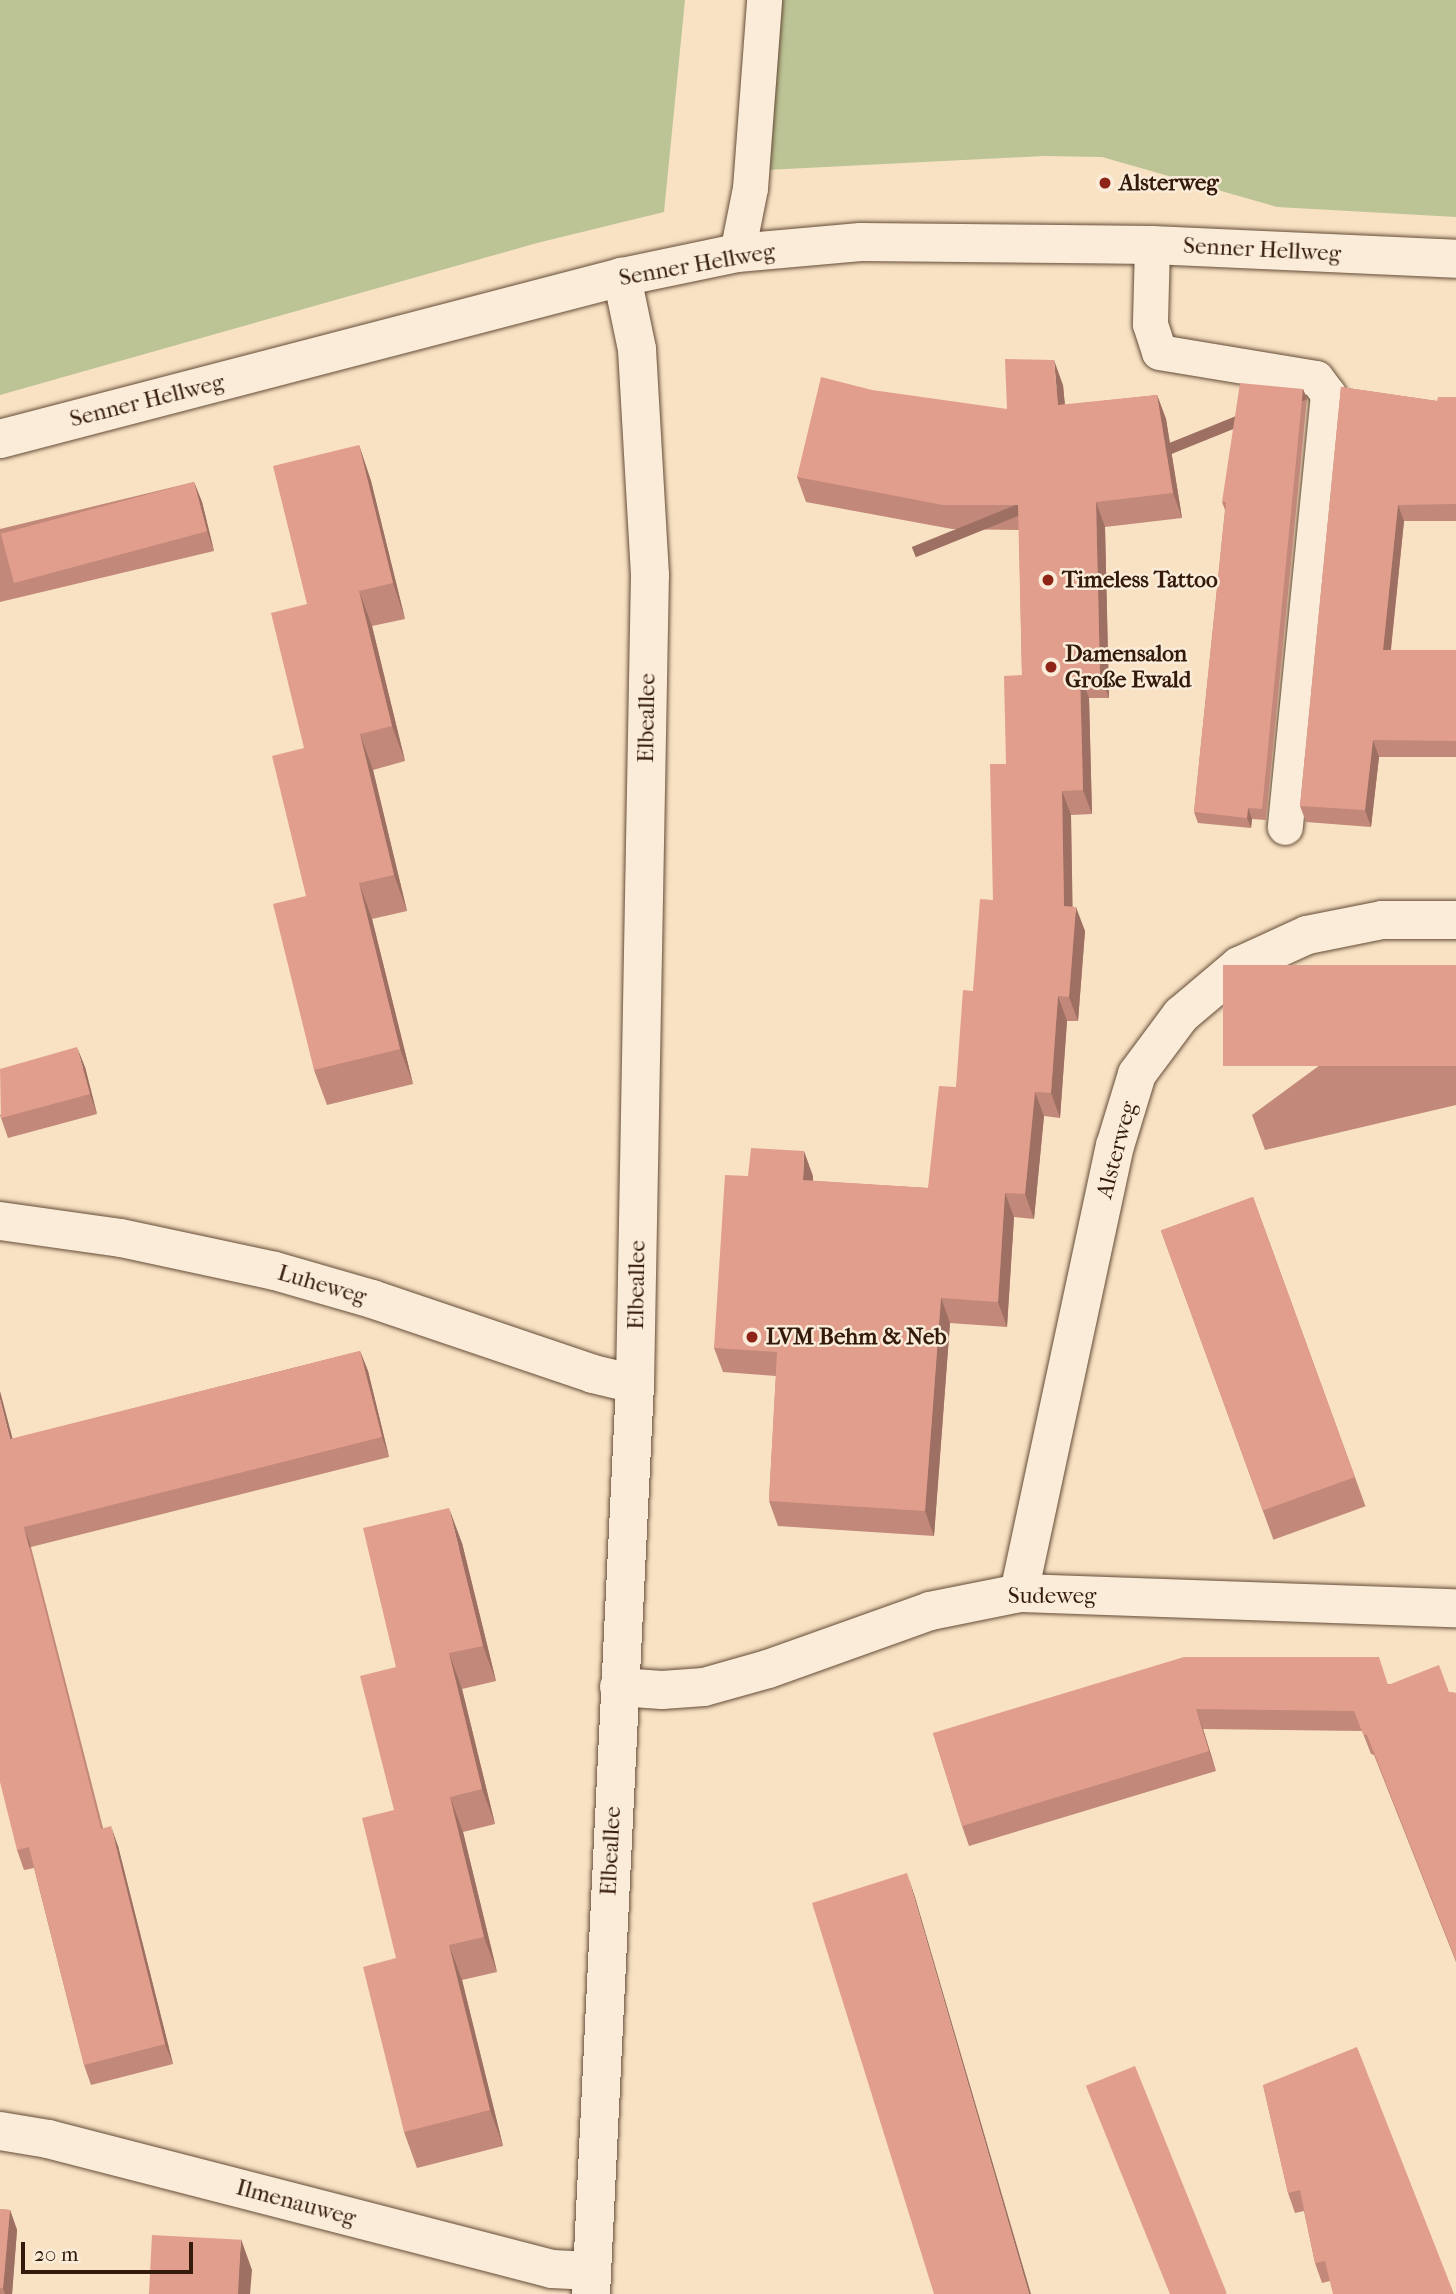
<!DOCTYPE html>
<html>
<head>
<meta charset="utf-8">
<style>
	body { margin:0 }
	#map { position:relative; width:1456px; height:2294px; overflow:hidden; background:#f8e2c3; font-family:"IM FELL French Canon",serif }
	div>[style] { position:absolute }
	.green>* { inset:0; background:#bcc395 }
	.roads { filter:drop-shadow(0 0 2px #654c38) drop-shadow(0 0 2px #654c38) }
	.service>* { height:35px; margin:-17.5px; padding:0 17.5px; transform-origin:17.5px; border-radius:17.5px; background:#faecd8 }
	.minor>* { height:38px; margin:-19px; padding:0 19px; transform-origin:19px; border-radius:19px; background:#faecd8 }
	.tertiary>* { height:38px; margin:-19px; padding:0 19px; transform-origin:19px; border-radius:19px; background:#faecd8 }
	.wall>* { inset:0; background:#c28879; transform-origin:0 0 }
	.shaded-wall>* { inset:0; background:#9e6f63; transform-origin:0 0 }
	.building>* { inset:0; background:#e29e8d; transform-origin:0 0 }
	.dots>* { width:19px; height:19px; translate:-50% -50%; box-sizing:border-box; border:4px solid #faecd8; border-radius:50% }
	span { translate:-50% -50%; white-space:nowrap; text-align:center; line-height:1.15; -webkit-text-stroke:5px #faecd8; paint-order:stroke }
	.poi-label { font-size:23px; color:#341a0a; font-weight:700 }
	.left { translate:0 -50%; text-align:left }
	.street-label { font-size:23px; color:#341a0a }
	.scale { position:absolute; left:21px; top:2242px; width:172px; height:32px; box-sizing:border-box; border:4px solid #341a0a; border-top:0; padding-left:9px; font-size:21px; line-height:24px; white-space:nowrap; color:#341a0a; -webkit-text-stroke:5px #faecd8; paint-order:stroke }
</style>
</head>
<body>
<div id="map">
	<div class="green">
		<div style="clip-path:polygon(0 0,685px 0,664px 212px,537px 243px,0 395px)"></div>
		<div style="clip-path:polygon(780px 0,1456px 0,1456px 217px,1277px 207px,1102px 157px,1044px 156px,766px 170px)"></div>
	</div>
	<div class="roads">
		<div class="service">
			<div style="left:1152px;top:245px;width:79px;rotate:91.5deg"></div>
			<div style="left:1150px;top:324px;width:29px;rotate:72deg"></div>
			<div style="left:1159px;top:352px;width:159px;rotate:9.4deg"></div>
			<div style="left:1316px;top:378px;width:20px;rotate:53deg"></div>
			<div style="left:1328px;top:394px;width:435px;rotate:95.7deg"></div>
			<div style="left:737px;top:253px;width:66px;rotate:-78.7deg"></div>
			<div style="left:750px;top:188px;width:189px;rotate:-85.7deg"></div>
		</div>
		<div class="minor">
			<div style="left:0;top:1221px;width:122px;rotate:8deg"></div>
			<div style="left:121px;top:1238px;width:157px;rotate:12.1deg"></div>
			<div style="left:275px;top:1271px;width:101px;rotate:16.1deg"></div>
			<div style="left:372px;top:1299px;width:233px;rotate:18.7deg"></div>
			<div style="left:593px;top:1374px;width:43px;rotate:13.4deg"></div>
			<div style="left:1019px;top:1593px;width:457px;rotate:-77.9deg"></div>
			<div style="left:1115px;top:1146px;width:75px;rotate:-73deg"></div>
			<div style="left:1137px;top:1074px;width:74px;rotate:-53.3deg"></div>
			<div style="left:1181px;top:1015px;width:76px;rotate:-40.2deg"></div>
			<div style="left:1239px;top:966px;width:75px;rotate:-24.5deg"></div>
			<div style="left:1307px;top:935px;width:76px;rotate:-11.3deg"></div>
			<div style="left:1382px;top:920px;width:74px"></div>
			<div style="left:619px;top:1687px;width:43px;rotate:4deg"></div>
			<div style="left:662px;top:1690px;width:42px;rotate:-4.1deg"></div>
			<div style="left:704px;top:1687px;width:66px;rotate:-15.7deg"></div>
			<div style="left:768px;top:1669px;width:172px;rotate:-19.7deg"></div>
			<div style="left:930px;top:1611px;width:91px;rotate:-11.4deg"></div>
			<div style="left:1019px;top:1593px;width:437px;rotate:2deg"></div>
			<div style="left:0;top:2131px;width:49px;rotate:9.5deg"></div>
			<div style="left:48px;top:2139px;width:520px;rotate:14.46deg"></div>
			<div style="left:552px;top:2269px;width:40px;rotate:2.9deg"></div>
			<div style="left:591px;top:2294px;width:911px;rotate:-87.23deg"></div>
			<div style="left:635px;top:1384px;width:809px;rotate:-88.94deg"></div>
			<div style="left:650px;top:575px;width:226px;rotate:-93.3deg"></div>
			<div style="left:637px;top:349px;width:74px;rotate:-101.8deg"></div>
		</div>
		<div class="tertiary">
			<div style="left:0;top:439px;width:643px;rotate:-14.6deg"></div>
			<div style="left:622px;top:277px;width:117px;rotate:-11.8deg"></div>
			<div style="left:737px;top:253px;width:124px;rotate:-5.1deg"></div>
			<div style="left:861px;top:242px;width:291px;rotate:0.6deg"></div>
			<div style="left:1152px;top:245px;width:304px;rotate:2.6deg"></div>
		</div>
	</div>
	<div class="wall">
		<div style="clip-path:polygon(1063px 385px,1065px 405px,1157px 395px,1166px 419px,1182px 518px,1105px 527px,1109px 698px,1089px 698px,1092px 814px,1071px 815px,1072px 906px,1085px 931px,1078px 1021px,1067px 1021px,1060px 1118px,1044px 1116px,1034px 1219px,1014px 1217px,1007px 1327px,950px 1323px,934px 1536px,778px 1526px,769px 1501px,776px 1376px,723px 1372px,714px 1348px,748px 1176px,813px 1176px,813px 1181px,928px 1188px,956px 1087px,973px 991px,993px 900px,1006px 764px,1022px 675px,1019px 530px,952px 529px,806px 502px,797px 477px,1007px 409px)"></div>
		<div style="clip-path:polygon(1341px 387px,1437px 401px,1456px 397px,1456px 521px,1404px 521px,1391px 650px,1456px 650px,1456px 757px,1379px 757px,1371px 827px,1306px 822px,1300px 806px)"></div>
		<div style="clip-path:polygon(1303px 389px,1307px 399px,1266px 820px,1252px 819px,1251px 828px,1198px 823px,1194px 812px,1225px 510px,1222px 502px)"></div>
		<div style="clip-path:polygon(359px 445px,371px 481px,405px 619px,372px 626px,405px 761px,373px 770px,407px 911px,372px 919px,413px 1084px,327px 1105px,314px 1070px,306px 896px,304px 748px,307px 604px)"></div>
		<div style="clip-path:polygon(194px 482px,202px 502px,214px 551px,0 602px,0 529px)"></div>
		<div style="clip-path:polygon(1456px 965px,1456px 1105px,1265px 1150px,1252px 1115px)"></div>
		<div style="clip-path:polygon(85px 1067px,97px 1114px,8px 1138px,0 1115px)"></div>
		<div style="left:1253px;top:1197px;width:329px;height:98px;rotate:70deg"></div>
		<div style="clip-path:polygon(360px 1351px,368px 1371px,389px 1457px,31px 1547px,103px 1828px,118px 1846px,173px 2064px,91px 2085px,84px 2065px,34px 1868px,24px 1870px,17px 1850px,12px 1439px)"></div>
		<div style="clip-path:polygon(462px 1543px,496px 1681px,462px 1689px,495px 1824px,463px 1832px,497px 1972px,462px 1980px,503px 2146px,417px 2168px,404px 2132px,396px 1958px,394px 1810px,396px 1667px)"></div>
		<div style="clip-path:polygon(1389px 1684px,1456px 1693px,1456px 1962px,1374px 1755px,1371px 1754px,1362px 1731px,1203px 1729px,1216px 1771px,969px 1846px,962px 1826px,933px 1733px)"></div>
		<div style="clip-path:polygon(1263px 2085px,1454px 2294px,1330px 2281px,1322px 2283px,1315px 2263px,1304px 2211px,1295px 2213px,1288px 2193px)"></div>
		<div style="clip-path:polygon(0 2209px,10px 2210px,17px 2230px,12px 2294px,0 2294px)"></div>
	</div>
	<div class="shaded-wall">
		<div style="clip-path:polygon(1054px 360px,1063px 385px,1067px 430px,1058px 405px)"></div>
		<div style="left:1303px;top:389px;width:11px;height:422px;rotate:68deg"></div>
		<div style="clip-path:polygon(1157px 395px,1166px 419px,1182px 518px,1173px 493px)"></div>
		<div style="clip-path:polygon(359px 445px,371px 481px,405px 619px,393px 583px)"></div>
		<div style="clip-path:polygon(194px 482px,202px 502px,214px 551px,207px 531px)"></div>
		<div style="clip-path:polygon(1096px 502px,1105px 527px,1109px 698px,1100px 674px)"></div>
		<div style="clip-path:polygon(1398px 505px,1404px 521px,1389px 666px,1383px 650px)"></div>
		<div style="clip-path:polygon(359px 591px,372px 626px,405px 761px,392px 726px)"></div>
		<div style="clip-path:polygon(1080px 674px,1089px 698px,1092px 814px,1083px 790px)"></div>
		<div style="clip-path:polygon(360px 734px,373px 770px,407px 911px,394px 875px)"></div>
		<div style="clip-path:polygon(1373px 740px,1379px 757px,1371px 827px,1365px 810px)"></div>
		<div style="clip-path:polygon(1062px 791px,1071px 815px,1073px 930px,1064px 906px)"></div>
		<div style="clip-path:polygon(1248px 808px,1252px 819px,1251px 828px,1247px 818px)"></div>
		<div style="clip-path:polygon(359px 883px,372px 919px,413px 1084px,400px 1049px)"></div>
		<div style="clip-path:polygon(1076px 907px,1085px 931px,1078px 1021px,1069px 997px)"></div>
		<div style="clip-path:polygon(1058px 996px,1067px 1021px,1060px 1118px,1051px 1093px)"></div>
		<div style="clip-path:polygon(77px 1047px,85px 1067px,97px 1114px,90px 1094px)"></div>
		<div style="clip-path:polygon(1035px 1092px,1044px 1116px,1034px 1219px,1025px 1194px)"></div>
		<div style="clip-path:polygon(804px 1151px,813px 1176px,812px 1205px,803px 1180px)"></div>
		<div style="clip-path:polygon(1005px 1193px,1014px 1217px,1007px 1327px,998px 1302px)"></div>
		<div style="clip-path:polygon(941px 1298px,950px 1323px,934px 1536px,925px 1511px)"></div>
		<div style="clip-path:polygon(360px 1351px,368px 1371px,389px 1457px,382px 1437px)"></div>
		<div style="clip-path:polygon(0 1391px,18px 1459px,10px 1439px,0 1399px)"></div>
		<div style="clip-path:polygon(449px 1508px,462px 1543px,496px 1681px,483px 1646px)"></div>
		<div style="left:24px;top:1527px;width:21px;height:312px;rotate:71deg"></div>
		<div style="clip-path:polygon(449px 1653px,462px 1689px,495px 1824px,482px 1789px)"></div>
		<div style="clip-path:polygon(1196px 1709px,1203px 1729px,1216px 1771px,1209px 1751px)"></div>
		<div style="clip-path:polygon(450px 1797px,463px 1832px,497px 1972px,484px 1937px)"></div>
		<div style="clip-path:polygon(111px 1826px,118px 1846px,173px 2064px,165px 2044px)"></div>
		<div style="clip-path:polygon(907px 1873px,915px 1897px,1031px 2294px,1029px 2294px)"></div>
		<div style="clip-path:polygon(449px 1945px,462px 1980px,503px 2146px,490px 2110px)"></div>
		<div style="clip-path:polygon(10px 2210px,17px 2230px,12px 2294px,5px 2294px,3px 2288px)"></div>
		<div style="clip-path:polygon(241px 2239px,252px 2270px,250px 2294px,237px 2294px)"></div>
	</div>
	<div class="building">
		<div style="clip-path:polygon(1005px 359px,1054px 360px,1058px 405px,1157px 395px,1173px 493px,1096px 502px,1100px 674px,1080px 674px,1083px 790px,1062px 791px,1064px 906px,1076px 907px,1069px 997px,1058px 996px,1051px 1093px,1035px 1092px,1025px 1194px,1005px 1193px,998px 1302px,941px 1298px,925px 1511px,769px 1501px,777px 1352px,714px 1348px,725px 1175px,748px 1176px,751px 1148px,804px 1151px,803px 1180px,928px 1188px,939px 1086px,956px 1087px,963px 990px,973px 991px,980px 899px,993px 900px,990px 764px,1006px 764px,1004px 676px,1022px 675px,1018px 505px,943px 505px,797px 477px,821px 377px,872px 390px,1007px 409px)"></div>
		<div style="clip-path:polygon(1240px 383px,1303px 389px,1262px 809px,1248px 808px,1247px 818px,1194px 812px,1226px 502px,1222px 502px)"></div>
		<div style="clip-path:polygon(1341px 387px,1437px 401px,1438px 397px,1456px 397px,1456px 504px,1398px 505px,1383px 650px,1456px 650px,1456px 741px,1373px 740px,1365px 810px,1300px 806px)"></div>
		<div style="clip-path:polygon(359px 445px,393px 583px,359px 591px,392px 726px,360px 734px,394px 875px,359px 883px,400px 1049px,314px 1070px,273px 904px,306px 896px,272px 756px,304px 748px,271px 613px,307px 604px,273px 466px)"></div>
		<div style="left:194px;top:482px;width:51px;height:200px;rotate:75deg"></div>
		<div style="left:1456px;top:965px;width:101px;height:233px;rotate:90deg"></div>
		<div style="clip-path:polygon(77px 1047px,90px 1094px,1px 1118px,0 1069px)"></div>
		<div style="left:1253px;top:1197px;width:298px;height:98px;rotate:70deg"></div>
		<div style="clip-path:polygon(360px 1351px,382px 1437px,24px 1527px,101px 1829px,111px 1826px,165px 2044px,84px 2065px,29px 1847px,17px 1850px,0 1782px,0 1399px,10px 1439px)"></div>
		<div style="clip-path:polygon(449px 1508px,483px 1646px,449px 1653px,482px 1789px,450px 1797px,484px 1937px,449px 1945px,490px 2110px,404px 2132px,363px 1967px,396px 1958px,362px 1818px,394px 1810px,360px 1676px,396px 1667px,363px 1528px)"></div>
		<div style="clip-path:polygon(1184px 1657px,1379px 1657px,1388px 1685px,1439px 1665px,1449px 1692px,1456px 1693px,1456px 1960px,1367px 1735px,1363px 1734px,1354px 1711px,1196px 1709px,1209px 1751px,962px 1826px,933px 1733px)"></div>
		<div style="clip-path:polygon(907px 1873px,1029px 2294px,934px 2294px,812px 1903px)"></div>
		<div style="clip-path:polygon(1357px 2047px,1454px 2294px,1333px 2294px,1325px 2261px,1315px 2263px,1300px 2190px,1288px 2193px,1263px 2085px)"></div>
		<div style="left:1135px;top:2066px;width:245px;height:53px;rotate:68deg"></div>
		<div style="clip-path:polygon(0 2209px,10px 2210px,3px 2288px,0 2288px)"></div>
		<div style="left:152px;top:2235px;width:89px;height:59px;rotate:3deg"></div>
	</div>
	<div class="dots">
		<div style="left:1105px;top:183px;background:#8f2418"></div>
		<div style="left:1048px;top:580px;background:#8f2418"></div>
		<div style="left:1051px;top:667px;background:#8f2418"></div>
		<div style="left:752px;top:1337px;background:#8f2418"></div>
	</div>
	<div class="poi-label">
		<span class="left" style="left:1119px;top:183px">Alsterweg</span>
		<span class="left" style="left:1062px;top:580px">Timeless Tattoo</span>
		<span class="left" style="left:1065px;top:667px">Damensalon<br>Große Ewald</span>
		<span class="left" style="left:766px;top:1337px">LVM Behm &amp; Neb</span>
	</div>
	<div class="street-label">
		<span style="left:1262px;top:250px;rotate:3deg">Senner Hellweg</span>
		<span style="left:697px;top:265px;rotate:-10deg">Senner Hellweg</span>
		<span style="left:147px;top:401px;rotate:-14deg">Senner Hellweg</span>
		<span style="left:647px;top:718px;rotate:-89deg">Elbeallee</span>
		<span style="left:1117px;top:1150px;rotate:-75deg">Alsterweg</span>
		<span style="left:322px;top:1285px;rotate:16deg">Luheweg</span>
		<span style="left:637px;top:1285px;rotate:-89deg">Elbeallee</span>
		<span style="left:1052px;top:1596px">Sudeweg</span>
		<span style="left:611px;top:1851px;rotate:-87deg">Elbeallee</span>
		<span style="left:296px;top:2203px;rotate:15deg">Ilmenauweg</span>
	</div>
	<div class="scale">20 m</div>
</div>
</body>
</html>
